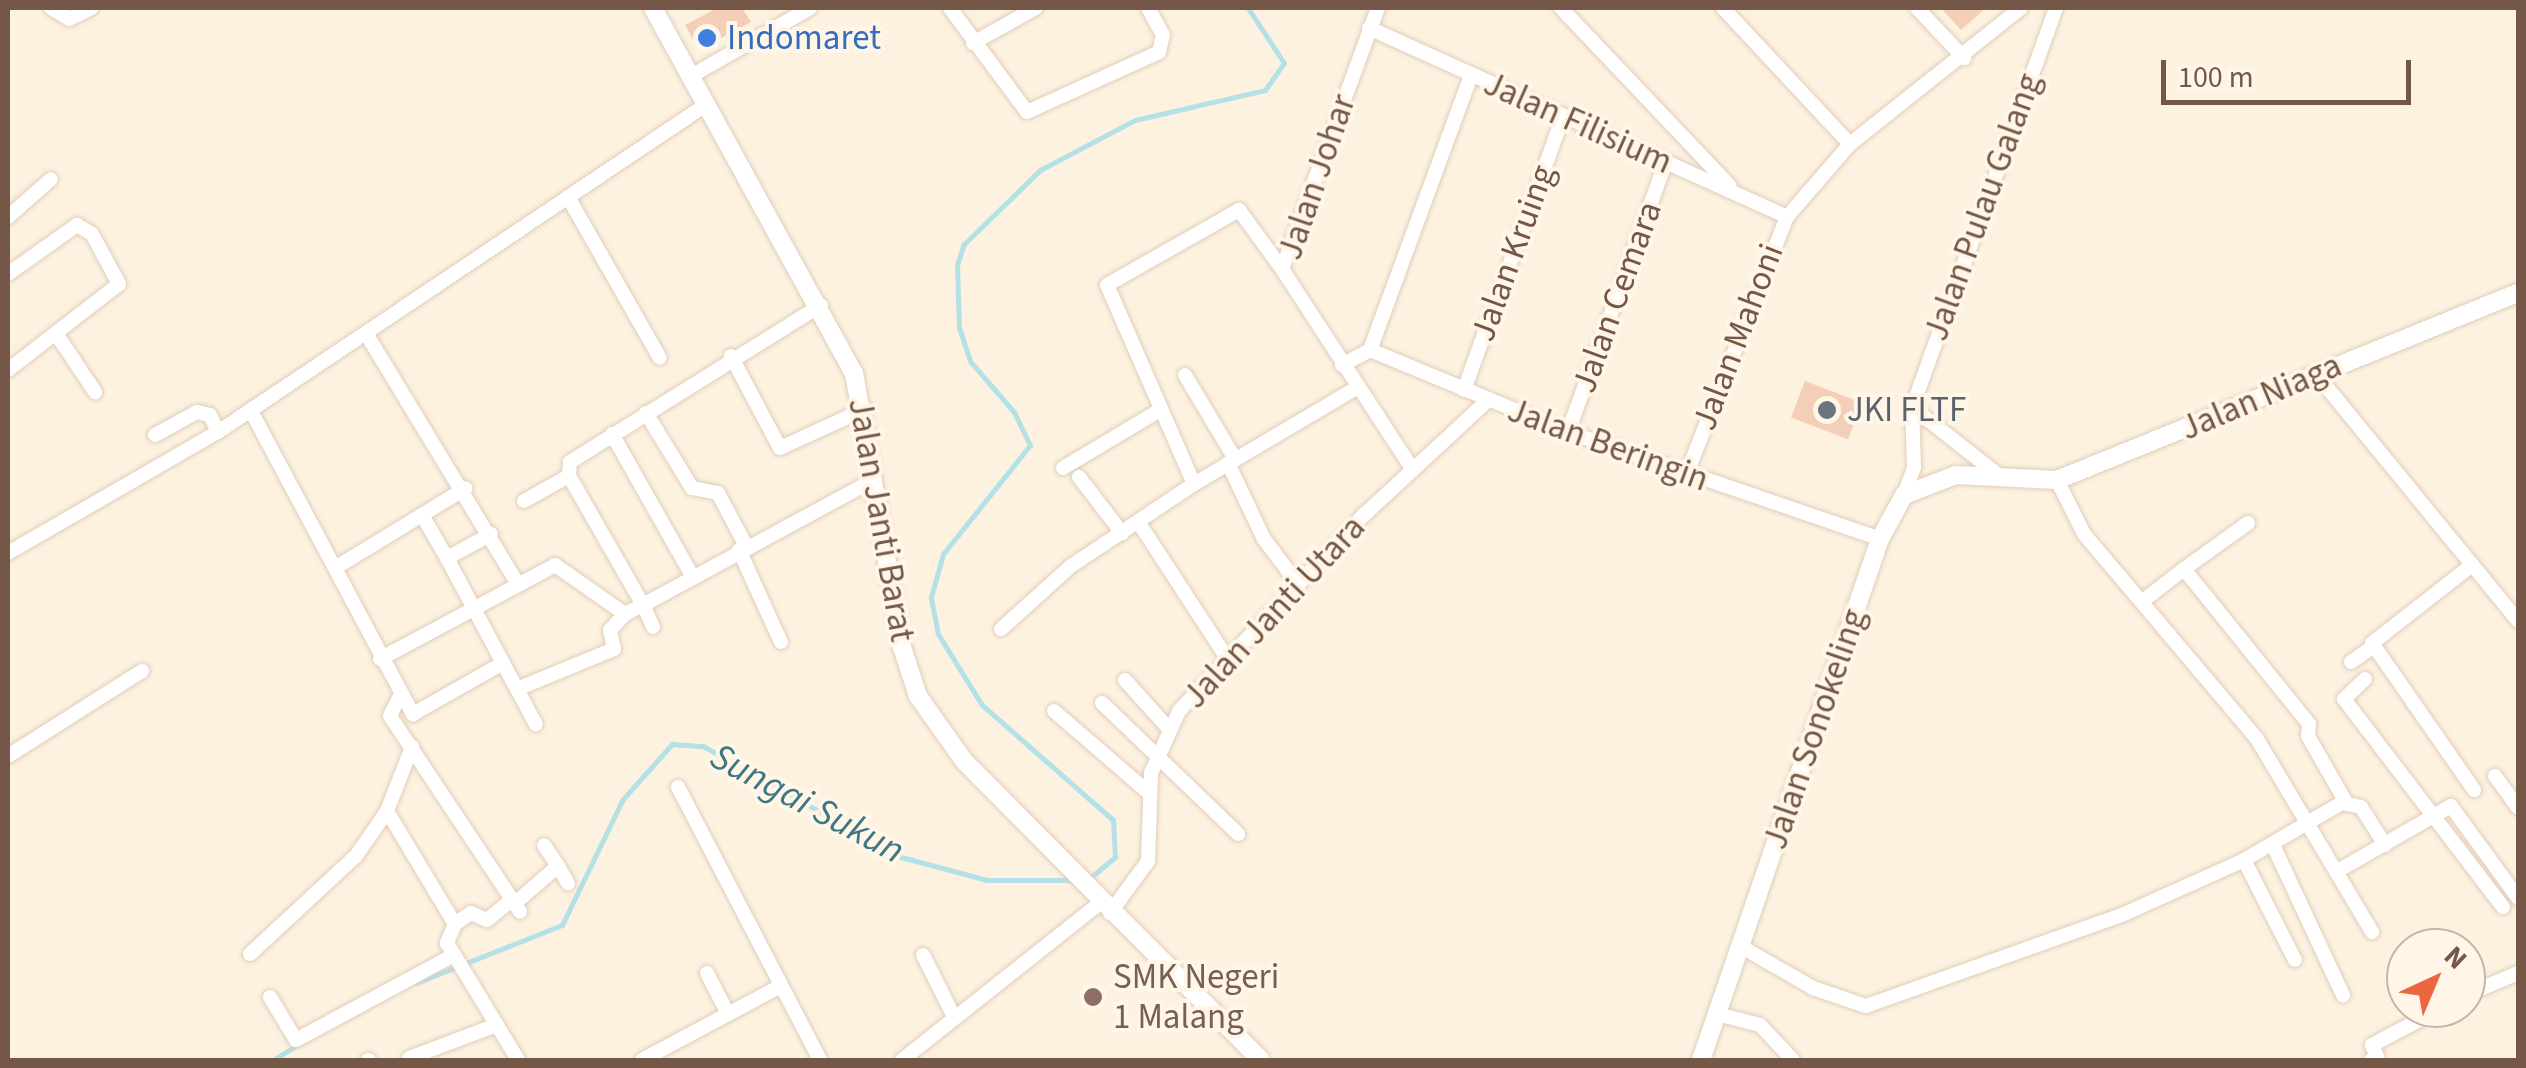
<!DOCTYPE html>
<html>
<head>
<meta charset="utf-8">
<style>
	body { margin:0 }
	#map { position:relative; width:2526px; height:1068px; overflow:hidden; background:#fdf2e0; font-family:"Source Sans 3",sans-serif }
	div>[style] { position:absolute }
	.stream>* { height:5px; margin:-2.5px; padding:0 2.5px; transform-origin:2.5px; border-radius:2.5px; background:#b4e0e7 }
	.building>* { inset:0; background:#f3cfb7; transform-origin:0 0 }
	.roads { filter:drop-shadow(0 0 2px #e1cdbc) drop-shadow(0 0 2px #e1cdbc) }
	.minor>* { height:14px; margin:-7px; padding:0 7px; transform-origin:7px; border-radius:7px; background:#fff }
	.tertiary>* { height:18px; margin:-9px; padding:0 9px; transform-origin:9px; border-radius:9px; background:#fff }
	.dots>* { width:28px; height:28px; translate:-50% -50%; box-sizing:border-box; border:5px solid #fff6e7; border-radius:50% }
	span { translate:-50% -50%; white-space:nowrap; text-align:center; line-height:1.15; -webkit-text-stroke:8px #fff6e7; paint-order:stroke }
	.shop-label { font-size:35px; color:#366cbe }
	.left { translate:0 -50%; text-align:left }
	.street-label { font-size:35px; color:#745747 }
	.worship-label { font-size:35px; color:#5b616d }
	.education-label { font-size:35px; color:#785e54 }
	.water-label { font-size:38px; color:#3d7782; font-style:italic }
	.frame { position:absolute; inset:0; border:10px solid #745747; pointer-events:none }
	.north { position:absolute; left:2386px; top:928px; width:100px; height:100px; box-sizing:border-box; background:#fff6e7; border:2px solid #c7b6a7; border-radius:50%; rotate:44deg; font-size:28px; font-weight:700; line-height:40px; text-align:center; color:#745747 }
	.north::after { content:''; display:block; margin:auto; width:35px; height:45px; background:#ec6640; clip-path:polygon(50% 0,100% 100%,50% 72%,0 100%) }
	.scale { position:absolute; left:2161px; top:60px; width:250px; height:45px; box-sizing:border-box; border:5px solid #745747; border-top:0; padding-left:12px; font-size:30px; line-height:35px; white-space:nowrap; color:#745747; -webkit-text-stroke:8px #fff6e7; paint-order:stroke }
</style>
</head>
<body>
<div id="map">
	<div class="stream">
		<div style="left:1090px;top:878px;width:33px;rotate:-40deg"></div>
		<div style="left:1115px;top:857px;width:37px;rotate:-93deg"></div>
		<div style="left:1113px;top:820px;width:174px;rotate:-138.7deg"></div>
		<div style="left:982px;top:705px;width:84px;rotate:-121.8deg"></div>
		<div style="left:938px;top:634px;width:38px;rotate:-101deg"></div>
		<div style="left:931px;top:597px;width:45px;rotate:-74.4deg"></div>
		<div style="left:943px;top:554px;width:139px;rotate:-51.4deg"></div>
		<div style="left:1030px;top:445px;width:37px;rotate:-116deg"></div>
		<div style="left:1014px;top:412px;width:67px;rotate:-130.8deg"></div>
		<div style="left:970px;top:361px;width:35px;rotate:-108deg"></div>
		<div style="left:959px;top:328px;width:63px;rotate:-91.8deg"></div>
		<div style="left:957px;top:265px;width:22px;rotate:-72deg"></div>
		<div style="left:964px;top:244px;width:106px;rotate:-44.2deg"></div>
		<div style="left:1040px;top:170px;width:107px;rotate:-27.8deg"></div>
		<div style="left:1135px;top:120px;width:133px;rotate:-13deg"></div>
		<div style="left:1265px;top:90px;width:33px;rotate:-55deg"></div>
		<div style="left:1284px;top:63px;width:66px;rotate:-123.2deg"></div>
		<div style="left:416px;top:983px;width:157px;rotate:-21.7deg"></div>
		<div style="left:562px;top:925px;width:140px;rotate:-64.2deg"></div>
		<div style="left:623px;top:799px;width:74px;rotate:-48.3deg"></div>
		<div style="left:672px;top:744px;width:31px;rotate:4deg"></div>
		<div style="left:703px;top:746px;width:227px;rotate:29.3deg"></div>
		<div style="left:901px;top:857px;width:89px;rotate:15deg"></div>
		<div style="left:987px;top:880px;width:87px"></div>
		<div style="left:273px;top:1060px;width:32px;rotate:-32deg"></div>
	</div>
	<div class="building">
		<div style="clip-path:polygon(717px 8px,742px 8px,751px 22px,699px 50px,685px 25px)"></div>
		<div style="clip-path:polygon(1941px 8px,1986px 8px,1961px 30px)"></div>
		<div style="left:1805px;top:381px;width:61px;height:39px;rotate:21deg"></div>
	</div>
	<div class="roads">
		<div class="minor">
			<div style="left:51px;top:8px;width:21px;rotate:31deg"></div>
			<div style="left:69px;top:19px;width:25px;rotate:-26deg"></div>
			<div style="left:950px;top:8px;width:129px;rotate:53.5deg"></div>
			<div style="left:1027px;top:112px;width:145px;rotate:-24.4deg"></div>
			<div style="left:1159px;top:52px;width:17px;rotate:-77deg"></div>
			<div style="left:1163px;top:35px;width:31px;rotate:-119deg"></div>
			<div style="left:1378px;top:8px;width:278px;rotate:110.2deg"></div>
			<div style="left:1282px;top:269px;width:240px;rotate:56.9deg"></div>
			<div style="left:1561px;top:8px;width:245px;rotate:46.5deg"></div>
			<div style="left:1723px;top:8px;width:186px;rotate:47deg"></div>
			<div style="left:1917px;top:8px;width:69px;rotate:46.8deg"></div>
			<div style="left:1369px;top:28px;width:459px;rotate:24.3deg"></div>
			<div style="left:973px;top:43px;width:72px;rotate:-29.1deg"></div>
			<div style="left:691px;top:76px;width:137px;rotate:-29.7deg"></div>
			<div style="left:568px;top:197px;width:185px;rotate:60.3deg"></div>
			<div style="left:8px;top:217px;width:57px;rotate:-41.5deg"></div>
			<div style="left:8px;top:274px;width:85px;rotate:-35.4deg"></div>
			<div style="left:77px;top:225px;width:17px;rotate:31deg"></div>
			<div style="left:92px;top:234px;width:57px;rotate:61.6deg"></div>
			<div style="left:119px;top:284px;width:140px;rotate:142.2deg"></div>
			<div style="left:57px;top:335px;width:69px;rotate:56.3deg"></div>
			<div style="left:367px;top:335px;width:291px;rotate:58.8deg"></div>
			<div style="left:1370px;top:350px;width:292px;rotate:-69.8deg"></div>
			<div style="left:731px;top:356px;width:104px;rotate:62deg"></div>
			<div style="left:780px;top:448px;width:94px;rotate:-24.6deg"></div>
			<div style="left:1342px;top:365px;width:32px;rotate:-28deg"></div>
			<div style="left:1370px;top:350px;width:214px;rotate:22.5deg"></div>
			<div style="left:1568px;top:432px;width:330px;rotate:18.9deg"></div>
			<div style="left:2316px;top:374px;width:319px;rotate:50.7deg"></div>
			<div style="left:1185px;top:375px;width:98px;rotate:59.2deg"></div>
			<div style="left:1464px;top:390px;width:290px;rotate:-70.1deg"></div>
			<div style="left:1913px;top:408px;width:108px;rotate:38.2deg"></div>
			<div style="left:251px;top:411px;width:344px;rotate:61.9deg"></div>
			<div style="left:413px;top:714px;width:103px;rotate:-29.5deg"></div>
			<div style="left:503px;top:663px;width:119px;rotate:-118.1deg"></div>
			<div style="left:646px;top:413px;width:88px;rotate:58.5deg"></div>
			<div style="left:692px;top:488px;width:26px;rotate:11deg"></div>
			<div style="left:718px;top:493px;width:60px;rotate:62.2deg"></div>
			<div style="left:1568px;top:432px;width:288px;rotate:-70.1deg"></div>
			<div style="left:612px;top:434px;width:164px;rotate:60.5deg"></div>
			<div style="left:155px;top:435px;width:48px;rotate:-28.7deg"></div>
			<div style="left:197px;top:412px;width:13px;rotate:13deg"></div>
			<div style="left:210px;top:415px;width:19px;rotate:65deg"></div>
			<div style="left:1228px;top:463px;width:84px;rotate:64.7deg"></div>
			<div style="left:1264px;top:539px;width:56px;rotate:52.9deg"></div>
			<div style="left:1063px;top:468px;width:113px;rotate:-30.9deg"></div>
			<div style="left:1687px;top:473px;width:275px;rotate:-68.7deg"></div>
			<div style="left:1787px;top:217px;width:96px;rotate:-49.2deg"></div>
			<div style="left:1850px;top:144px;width:218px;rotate:-38.5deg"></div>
			<div style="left:1079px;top:477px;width:71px;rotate:52.5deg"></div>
			<div style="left:2057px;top:480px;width:60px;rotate:63.4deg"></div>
			<div style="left:2084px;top:534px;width:268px;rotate:49.8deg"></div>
			<div style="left:2257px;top:739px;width:225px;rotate:59.2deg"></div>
			<div style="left:1194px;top:484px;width:191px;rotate:-30.6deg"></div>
			<div style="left:1904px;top:495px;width:30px;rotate:-70deg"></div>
			<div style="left:1914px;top:467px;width:59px;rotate:-91.9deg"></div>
			<div style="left:1912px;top:408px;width:425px;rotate:-70.2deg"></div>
			<div style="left:524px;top:501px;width:51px;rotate:-29.1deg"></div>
			<div style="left:422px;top:515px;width:50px;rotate:59.8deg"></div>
			<div style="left:447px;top:558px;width:50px;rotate:-28.6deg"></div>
			<div style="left:1139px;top:523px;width:158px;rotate:56.9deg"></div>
			<div style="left:2248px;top:523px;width:79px;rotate:144.3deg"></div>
			<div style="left:2184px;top:569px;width:199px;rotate:51.1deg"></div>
			<div style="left:2309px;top:724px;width:12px;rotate:95deg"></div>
			<div style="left:2308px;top:736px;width:78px;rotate:60.2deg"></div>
			<div style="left:2347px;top:804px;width:14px;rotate:12deg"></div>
			<div style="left:2361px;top:807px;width:45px;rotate:57.7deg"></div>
			<div style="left:739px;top:550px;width:101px;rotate:65.5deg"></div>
			<div style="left:8px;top:553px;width:242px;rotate:-30deg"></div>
			<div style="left:218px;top:432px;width:589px;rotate:-33.85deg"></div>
			<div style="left:2472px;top:565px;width:127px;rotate:142deg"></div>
			<div style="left:2372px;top:643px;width:179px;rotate:55.2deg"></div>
			<div style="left:335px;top:568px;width:153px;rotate:-31.4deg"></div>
			<div style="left:2144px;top:600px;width:51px;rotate:-37.8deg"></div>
			<div style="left:653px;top:627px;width:24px;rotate:-114deg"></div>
			<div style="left:643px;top:605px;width:264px;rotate:-28.5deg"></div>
			<div style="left:1001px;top:629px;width:94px;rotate:-42deg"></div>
			<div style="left:1071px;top:566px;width:148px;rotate:-33.7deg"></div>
			<div style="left:1194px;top:484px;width:217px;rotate:-113.6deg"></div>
			<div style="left:1107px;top:285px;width:152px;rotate:-29.6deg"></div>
			<div style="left:1239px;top:210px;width:73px;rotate:53.9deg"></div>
			<div style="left:380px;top:659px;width:199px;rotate:-28.2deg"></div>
			<div style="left:555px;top:565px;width:85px;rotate:35deg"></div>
			<div style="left:625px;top:614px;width:20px;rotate:-27deg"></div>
			<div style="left:643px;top:605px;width:149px;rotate:-119.8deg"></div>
			<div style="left:569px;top:476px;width:14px;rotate:-86deg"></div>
			<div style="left:570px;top:462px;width:296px;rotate:-32deg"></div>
			<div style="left:2351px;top:662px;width:28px;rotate:-35deg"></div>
			<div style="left:503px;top:663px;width:30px;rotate:62deg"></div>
			<div style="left:517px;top:689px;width:105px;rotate:-22.4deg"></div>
			<div style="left:614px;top:649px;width:19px;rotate:-102deg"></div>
			<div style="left:610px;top:630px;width:22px;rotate:-47deg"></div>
			<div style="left:2365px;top:679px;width:29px;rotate:136deg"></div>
			<div style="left:2344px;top:699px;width:262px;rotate:52.6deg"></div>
			<div style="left:1125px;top:680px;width:66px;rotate:48.1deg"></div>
			<div style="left:517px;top:689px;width:40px;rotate:62deg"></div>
			<div style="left:399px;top:698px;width:20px;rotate:117deg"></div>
			<div style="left:390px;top:716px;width:235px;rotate:56.4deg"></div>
			<div style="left:1102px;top:703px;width:189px;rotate:43.9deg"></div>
			<div style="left:1054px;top:711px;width:124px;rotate:40.8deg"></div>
			<div style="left:8px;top:756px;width:159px;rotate:-32.4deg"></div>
			<div style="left:2495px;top:776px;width:39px;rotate:54deg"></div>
			<div style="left:678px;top:787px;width:308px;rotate:62.5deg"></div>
			<div style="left:387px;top:811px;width:132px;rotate:59deg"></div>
			<div style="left:455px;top:924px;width:21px;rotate:113deg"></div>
			<div style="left:447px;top:943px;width:137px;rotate:58.7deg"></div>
			<div style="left:2273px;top:845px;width:166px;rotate:65deg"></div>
			<div style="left:2244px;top:860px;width:112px;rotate:63deg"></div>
			<div style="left:558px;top:866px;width:20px;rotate:60deg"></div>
			<div style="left:2341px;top:869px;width:127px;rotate:-29.8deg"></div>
			<div style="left:2451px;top:806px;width:114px;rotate:53.9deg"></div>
			<div style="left:514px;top:904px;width:58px;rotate:-40.8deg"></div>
			<div style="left:558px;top:866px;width:25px;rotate:-124deg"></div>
			<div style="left:1110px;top:913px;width:64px;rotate:-53.8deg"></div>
			<div style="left:1148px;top:861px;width:88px;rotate:-88deg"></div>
			<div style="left:1151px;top:773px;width:68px;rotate:-65.7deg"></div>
			<div style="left:1179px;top:711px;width:270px;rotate:-46.7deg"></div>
			<div style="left:1364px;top:515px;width:168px;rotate:-42.8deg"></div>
			<div style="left:455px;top:924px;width:19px;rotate:-35deg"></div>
			<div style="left:471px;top:913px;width:17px;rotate:24deg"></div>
			<div style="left:487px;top:920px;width:32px;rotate:-39deg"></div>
			<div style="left:1740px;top:946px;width:84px;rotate:29.9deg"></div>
			<div style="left:1813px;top:988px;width:56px;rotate:18.8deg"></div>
			<div style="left:1866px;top:1006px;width:274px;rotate:-19.6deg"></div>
			<div style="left:2124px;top:914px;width:132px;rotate:-24.2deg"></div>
			<div style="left:2244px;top:860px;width:117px;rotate:-30.3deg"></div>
			<div style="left:250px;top:954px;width:144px;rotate:-42.8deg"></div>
			<div style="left:356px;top:856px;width:55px;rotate:-55.4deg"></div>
			<div style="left:387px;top:811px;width:69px;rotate:-68.7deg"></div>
			<div style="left:923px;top:955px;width:69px;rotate:63.4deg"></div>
			<div style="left:707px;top:973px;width:46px;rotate:62.9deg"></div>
			<div style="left:2466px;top:995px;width:56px;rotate:-22.9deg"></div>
			<div style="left:270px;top:997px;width:50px;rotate:58.8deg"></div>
			<div style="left:296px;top:1040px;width:179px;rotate:-28.3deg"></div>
			<div style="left:1717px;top:1014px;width:44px;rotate:14.3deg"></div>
			<div style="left:1760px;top:1025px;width:48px;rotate:46.7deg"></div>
			<div style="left:409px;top:1058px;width:94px;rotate:-20.6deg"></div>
			<div style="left:368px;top:1060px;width:1px"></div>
			<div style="left:642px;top:1060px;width:155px;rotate:-28.1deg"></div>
			<div style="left:902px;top:1060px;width:253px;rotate:-38.4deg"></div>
			<div style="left:2371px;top:1060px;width:7px;rotate:-27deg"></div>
			<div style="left:2377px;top:1057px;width:13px;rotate:-113deg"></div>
			<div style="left:2372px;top:1045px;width:79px;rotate:-27.9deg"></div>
		</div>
		<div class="tertiary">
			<div style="left:653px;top:8px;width:417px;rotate:61.2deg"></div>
			<div style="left:854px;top:373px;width:278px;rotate:80.1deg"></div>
			<div style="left:902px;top:647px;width:52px;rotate:71.9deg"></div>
			<div style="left:918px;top:696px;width:80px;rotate:54.7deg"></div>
			<div style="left:964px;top:761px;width:421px;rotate:45.2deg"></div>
			<div style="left:1701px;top:1060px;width:551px;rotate:-71.04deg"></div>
			<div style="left:1880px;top:539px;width:50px;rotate:-61.4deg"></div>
			<div style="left:1904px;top:495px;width:56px;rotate:-21deg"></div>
			<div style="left:1956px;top:475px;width:101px;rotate:2.8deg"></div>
			<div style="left:2057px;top:480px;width:497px;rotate:-22.1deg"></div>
		</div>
	</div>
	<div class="dots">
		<div style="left:707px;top:38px;background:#3f7fe0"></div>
		<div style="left:1827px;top:410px;background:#6b7280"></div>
		<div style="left:1093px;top:997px;background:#8d6e63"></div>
	</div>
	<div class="shop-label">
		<span class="left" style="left:727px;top:38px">Indomaret</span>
	</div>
	<div class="street-label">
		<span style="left:1578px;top:123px;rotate:24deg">Jalan Filisium</span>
		<span style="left:1317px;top:177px;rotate:-71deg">Jalan Johar</span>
		<span style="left:1983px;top:207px;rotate:-70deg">Jalan Pulau Galang</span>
		<span style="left:1513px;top:253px;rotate:-70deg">Jalan Kruing</span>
		<span style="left:1617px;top:297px;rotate:-70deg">Jalan Cemara</span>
		<span style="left:1738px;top:337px;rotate:-69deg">Jalan Mahoni</span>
		<span style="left:2261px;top:397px;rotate:-23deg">Jalan Niaga</span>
		<span style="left:1608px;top:445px;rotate:20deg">Jalan Beringin</span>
		<span style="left:881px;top:520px;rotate:80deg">Jalan Janti Barat</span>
		<span style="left:1274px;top:612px;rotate:-47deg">Jalan Janti Utara</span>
		<span style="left:1815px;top:729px;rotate:-71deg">Jalan Sonokeling</span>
	</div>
	<div class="worship-label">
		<span class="left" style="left:1847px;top:410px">JKI FLTF</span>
	</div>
	<div class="education-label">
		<span class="left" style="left:1113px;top:997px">SMK Negeri<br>1 Malang</span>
	</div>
	<div class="water-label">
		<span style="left:807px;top:804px;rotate:28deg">Sungai Sukun</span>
	</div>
	<div class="frame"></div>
	<div class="north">N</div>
	<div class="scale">100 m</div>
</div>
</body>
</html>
